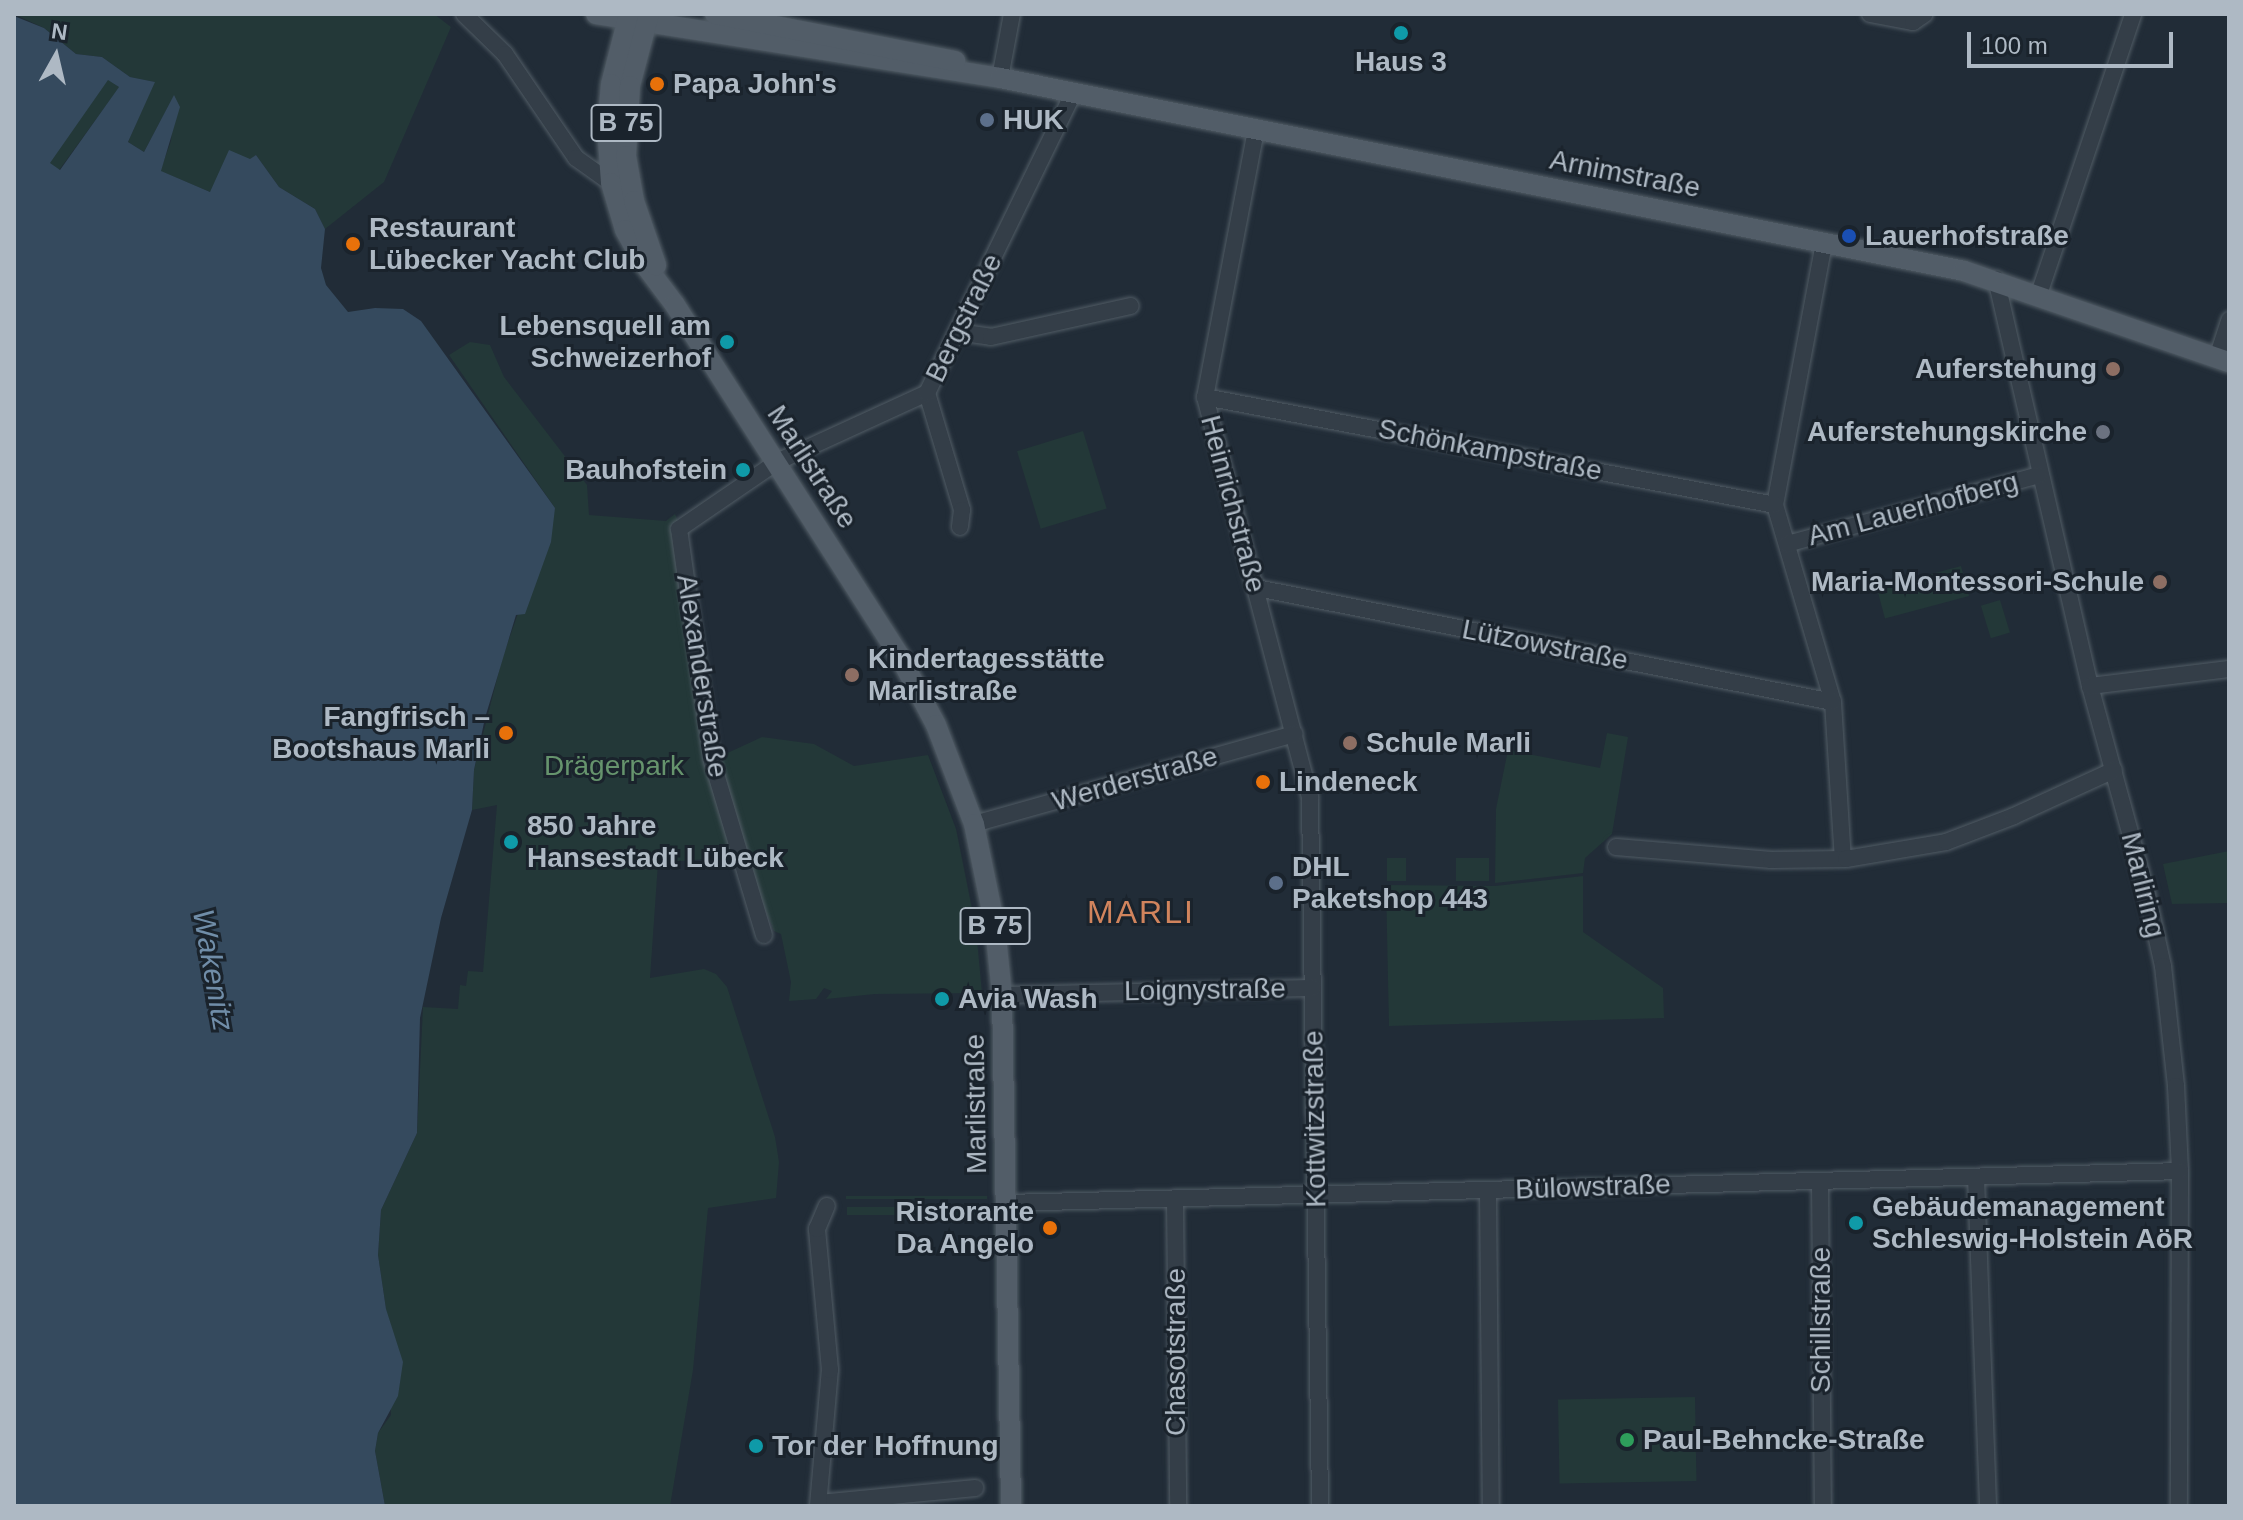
<!DOCTYPE html>
<html>
<head>
<meta charset="utf-8">
<style>
	body { margin:0 }
	#map { position:relative; width:2243px; height:1520px; overflow:hidden; background:#212c37; font-family:Arial,sans-serif }
	div>[style] { position:absolute }
	.green>* { inset:0; background:#233838; transform-origin:0 0 }
	.water>* { inset:0; background:#354a5e }
	.roads { filter:drop-shadow(0 0 2px #515c65) drop-shadow(0 0 2px #515c65) }
	.minor>* { height:16px; margin:-8px; padding:0 8px; transform-origin:8px; border-radius:8px; background:#343e48 }
	.major>* { height:20px; margin:-10px; padding:0 10px; transform-origin:10px; border-radius:10px; background:#525d68 }
	.dots>* { width:22px; height:22px; translate:-50% -50%; box-sizing:border-box; border:4px solid #1a232c; border-radius:50% }
	span { translate:-50% -50%; white-space:nowrap; text-align:center; line-height:1.15; -webkit-text-stroke:6px #1a232c; paint-order:stroke }
	.shield-label span { padding:2px 6px; background:#1a232c; border:2px solid; border-radius:6px; -webkit-text-stroke-width:0 }
	.shield-label { font-size:26px; color:#aeb9c4; font-weight:700 }
	.poi-label { font-size:28px; color:#aeb9c4; font-weight:700 }
	.left { translate:0 -50%; text-align:left }
	.right { translate:-100% -50%; text-align:right }
	.street-label { font-size:28px; color:#aeb9c4 }
	.park-label { font-size:28px; color:#66946d }
	.water-label { font-size:30px; color:#708da8; font-style:italic }
	.quarter-label { font-size:32px; color:#d1845d; letter-spacing:2px }
	.frame { position:absolute; inset:0; border:16px solid #aeb9c4; pointer-events:none }
	.north { position:absolute; left:16px; top:16px; width:80px; height:80px; -webkit-text-stroke:6px #1a232c; paint-order:stroke; rotate:8deg; font-size:22px; font-weight:700; line-height:32px; text-align:center; color:#aeb9c4 }
	.north::after { content:''; display:block; margin:auto; width:28px; height:36px; background:#aeb9c4; clip-path:polygon(50% 0,100% 100%,50% 72%,0 100%) }
	.scale { position:absolute; left:1967px; top:32px; width:206px; height:36px; box-sizing:border-box; border:4px solid #aeb9c4; border-top:0; padding-left:10px; font-size:24px; line-height:28px; white-space:nowrap; color:#aeb9c4; -webkit-text-stroke:6px #1a232c; paint-order:stroke }
</style>
</head>
<body>
<div id="map">
	<div class="green">
		<div style="clip-path:polygon(14px 14px,434px 14px,451px 27px,384px 182px,325px 229px,315px 209px,279px 187px,256px 155px,210px 192px,160px 171px,171px 141px,174px 96px,144px 152px,128px 142px,154px 82px,130px 77px,102px 57px,76px 54px,44px 28px)"></div>
		<div style="left:108px;top:79px;width:14px;height:103px;rotate:36deg"></div>
		<div style="clip-path:polygon(470px 342px,490px 345px,504px 377px,587px 485px,589px 515px,666px 521px,675px 514px,685px 537px,721px 756px,762px 737px,814px 744px,854px 766px,928px 755px,956px 829px,976px 929px,982px 993px,875px 994px,826px 999px,832px 991px,824px 988px,816px 999px,789px 1001px,791px 982px,781px 934px,774px 931px,749px 871px,706px 859px,658px 863px,650px 978px,704px 969px,716px 974px,727px 987px,775px 1137px,779px 1162px,776px 1198px,708px 1208px,693px 1370px,670px 1506px,385px 1506px,375px 1451px,378px 1433px,391px 1415px,386px 1309px,378px 1255px,381px 1210px,417px 1133px,423px 1007px,458px 1009px,460px 985px,466px 986px,468px 971px,483px 972px,497px 805px,472px 810px,474px 770px,502px 659px,555px 508px,449px 355px)"></div>
		<div style="left:1083px;top:431px;width:81px;height:69px;rotate:73deg"></div>
		<div style="left:1961px;top:566px;width:31px;height:87px;rotate:75deg"></div>
		<div style="left:2000px;top:600px;width:34px;height:20px;rotate:73deg"></div>
		<div style="clip-path:polygon(1607px 733px,1628px 737px,1612px 834px,1585px 858px,1583px 873px,1495px 883px,1496px 809px,1508px 750px,1600px 768px)"></div>
		<div style="clip-path:polygon(2229px 851px,2229px 903px,2172px 904px,2163px 864px)"></div>
		<div style="left:1387px;top:858px;width:19px;height:23px"></div>
		<div style="left:1456px;top:858px;width:33px;height:23px"></div>
		<div style="clip-path:polygon(1583px 876px,1583px 932px,1663px 988px,1664px 1018px,1389px 1026px,1386px 885px,1495px 886px)"></div>
		<div style="left:987px;top:1196px;width:3px;height:141px;rotate:90deg"></div>
		<div style="left:987px;top:1207px;width:8px;height:140px;rotate:90deg"></div>
		<div style="left:1695px;top:1397px;width:84px;height:137px;rotate:89deg"></div>
	</div>
	<div class="water">
		<div style="clip-path:polygon(evenodd,14px 16px,44px 28px,76px 54px,102px 57px,130px 77px,155px 82px,128px 142px,144px 152px,174px 95px,180px 107px,161px 171px,210px 192px,229px 150px,250px 159px,256px 155px,279px 187px,315px 209px,325px 229px,321px 268px,326px 285px,348px 312px,375px 308px,403px 309px,421px 321px,555px 508px,551px 542px,525px 614px,516px 615px,485px 718px,474px 770px,472px 810px,441px 918px,420px 1018px,417px 1133px,381px 1210px,378px 1255px,386px 1309px,403px 1362px,398px 1396px,378px 1433px,375px 1451px,385px 1506px,14px 1506px,14px 16px,108px 80px,119px 87px,60px 170px,50px 163px,108px 80px)"></div>
	</div>
	<div class="roads">
		<div class="minor">
			<div style="left:464px;top:14px;width:57px;rotate:44.3deg"></div>
			<div style="left:505px;top:54px;width:126px;rotate:55.7deg"></div>
			<div style="left:576px;top:158px;width:43px;rotate:35.5deg"></div>
			<div style="left:1870px;top:14px;width:44px;rotate:10.5deg"></div>
			<div style="left:1913px;top:22px;width:14px;rotate:-34deg"></div>
			<div style="left:1000px;top:78px;width:65px;rotate:-79.4deg"></div>
			<div style="left:1256px;top:130px;width:272px;rotate:100.8deg"></div>
			<div style="left:1205px;top:397px;width:414px;rotate:75.3deg"></div>
			<div style="left:1310px;top:797px;width:709px;rotate:89.19deg"></div>
			<div style="left:1824px;top:243px;width:267px;rotate:100.6deg"></div>
			<div style="left:1775px;top:505px;width:205px;rotate:73.6deg"></div>
			<div style="left:1833px;top:702px;width:157px;rotate:86.4deg"></div>
			<div style="left:1996px;top:279px;width:418px;rotate:77deg"></div>
			<div style="left:2090px;top:686px;width:216px;rotate:74.7deg"></div>
			<div style="left:2147px;top:894px;width:74px;rotate:77.5deg"></div>
			<div style="left:2163px;top:966px;width:121px;rotate:83.8deg"></div>
			<div style="left:2176px;top:1086px;width:85px;rotate:87.3deg"></div>
			<div style="left:2180px;top:1171px;width:335px;rotate:90.2deg"></div>
			<div style="left:2039px;top:294px;width:295px;rotate:-71.4deg"></div>
			<div style="left:957px;top:332px;width:34px;rotate:8deg"></div>
			<div style="left:991px;top:337px;width:143px;rotate:-12.5deg"></div>
			<div style="left:2217px;top:358px;width:40px;rotate:-72deg"></div>
			<div style="left:927px;top:393px;width:122px;rotate:73.3deg"></div>
			<div style="left:962px;top:510px;width:17px;rotate:97deg"></div>
			<div style="left:1205px;top:397px;width:580px;rotate:10.73deg"></div>
			<div style="left:1787px;top:544px;width:261px;rotate:-15.3deg"></div>
			<div style="left:1257px;top:588px;width:587px;rotate:11.2deg"></div>
			<div style="left:2090px;top:686px;width:140px;rotate:-7deg"></div>
			<div style="left:974px;top:824px;width:333px;rotate:-15.7deg"></div>
			<div style="left:1616px;top:847px;width:156px;rotate:4.8deg"></div>
			<div style="left:1771px;top:860px;width:75px;rotate:-0.8deg"></div>
			<div style="left:1846px;top:859px;width:101px;rotate:-9.6deg"></div>
			<div style="left:1946px;top:842px;width:73px;rotate:-20.9deg"></div>
			<div style="left:2014px;top:816px;width:110px;rotate:-24.7deg"></div>
			<div style="left:764px;top:935px;width:182px;rotate:-106.6deg"></div>
			<div style="left:712px;top:761px;width:234px;rotate:-98.1deg"></div>
			<div style="left:679px;top:529px;width:119px;rotate:-34.4deg"></div>
			<div style="left:777px;top:462px;width:165px;rotate:-24.7deg"></div>
			<div style="left:927px;top:393px;width:333px;rotate:-64deg"></div>
			<div style="left:1002px;top:995px;width:311px;rotate:-1.3deg"></div>
			<div style="left:1976px;top:1177px;width:329px;rotate:87.9deg"></div>
			<div style="left:1820px;top:1181px;width:325px;rotate:89.5deg"></div>
			<div style="left:1488px;top:1190px;width:316px;rotate:89.5deg"></div>
			<div style="left:1175px;top:1199px;width:307px;rotate:89.4deg"></div>
			<div style="left:1007px;top:1203px;width:1173px;rotate:-1.56deg"></div>
			<div style="left:819px;top:1503px;width:157px;rotate:-5.5deg"></div>
			<div style="left:818px;top:1506px;width:137px;rotate:-85deg"></div>
			<div style="left:830px;top:1370px;width:142px;rotate:-95.3deg"></div>
			<div style="left:817px;top:1229px;width:25px;rotate:-67deg"></div>
		</div>
		<div class="major">
			<div style="left:596px;top:14px;width:409px;rotate:9deg"></div>
			<div style="left:1000px;top:78px;width:983px;rotate:11.32deg"></div>
			<div style="left:1964px;top:271px;width:280px;rotate:19deg"></div>
			<div style="left:629px;top:14px;width:72px;rotate:104.4deg"></div>
			<div style="left:611px;top:84px;width:43px;rotate:95.3deg"></div>
			<div style="left:607px;top:127px;width:56px;rotate:85.9deg"></div>
			<div style="left:611px;top:183px;width:49px;rotate:73.4deg"></div>
			<div style="left:625px;top:230px;width:35px;rotate:61deg"></div>
			<div style="left:642px;top:261px;width:55px;rotate:53.1deg"></div>
			<div style="left:675px;top:305px;width:416px;rotate:57.4deg"></div>
			<div style="left:899px;top:655px;width:79px;rotate:62.1deg"></div>
			<div style="left:936px;top:725px;width:106px;rotate:69deg"></div>
			<div style="left:974px;top:824px;width:104px;rotate:78.4deg"></div>
			<div style="left:995px;top:926px;width:69px;rotate:84.2deg"></div>
			<div style="left:1002px;top:995px;width:511px;rotate:88.99deg"></div>
			<div style="left:649px;top:14px;width:74px;rotate:104.8deg"></div>
			<div style="left:630px;top:86px;width:70px;rotate:93.3deg"></div>
			<div style="left:626px;top:156px;width:46px;rotate:79.9deg"></div>
			<div style="left:634px;top:201px;width:68px;rotate:71deg"></div>
			<div style="left:715px;top:14px;width:245px;rotate:11.1deg"></div>
		</div>
	</div>
	<div class="dots">
		<div style="left:1401px;top:33px;background:#0f9aa8"></div>
		<div style="left:657px;top:84px;background:#e8710a"></div>
		<div style="left:987px;top:120px;background:#5c6f8a"></div>
		<div style="left:1849px;top:236px;background:#1a4fb4"></div>
		<div style="left:353px;top:244px;background:#e8710a"></div>
		<div style="left:727px;top:342px;background:#0f9aa8"></div>
		<div style="left:2113px;top:369px;background:#8d6e63"></div>
		<div style="left:2103px;top:432px;background:#6b7280"></div>
		<div style="left:743px;top:470px;background:#0f9aa8"></div>
		<div style="left:2160px;top:582px;background:#8d6e63"></div>
		<div style="left:852px;top:675px;background:#8d6e63"></div>
		<div style="left:506px;top:733px;background:#e8710a"></div>
		<div style="left:1350px;top:743px;background:#8d6e63"></div>
		<div style="left:1263px;top:782px;background:#e8710a"></div>
		<div style="left:511px;top:842px;background:#0f9aa8"></div>
		<div style="left:1276px;top:883px;background:#5c6f8a"></div>
		<div style="left:942px;top:999px;background:#0f9aa8"></div>
		<div style="left:1856px;top:1223px;background:#0f9aa8"></div>
		<div style="left:1050px;top:1228px;background:#e8710a"></div>
		<div style="left:1627px;top:1440px;background:#2e9e5b"></div>
		<div style="left:756px;top:1446px;background:#0f9aa8"></div>
	</div>
	<div class="shield-label">
		<span style="left:626px;top:123px">B 75</span>
		<span style="left:995px;top:926px">B 75</span>
	</div>
	<div class="poi-label">
		<span style="left:1401px;top:62px">Haus 3</span>
		<span class="left" style="left:673px;top:84px">Papa John's</span>
		<span class="left" style="left:1003px;top:120px">HUK</span>
		<span class="left" style="left:369px;top:244px">Restaurant<br>Lübecker Yacht Club</span>
		<span class="left" style="left:1865px;top:236px">Lauerhofstraße</span>
		<span class="right" style="left:711px;top:342px">Lebensquell am<br>Schweizerhof</span>
		<span class="right" style="left:2097px;top:369px">Auferstehung</span>
		<span class="right" style="left:2087px;top:432px">Auferstehungskirche</span>
		<span class="right" style="left:727px;top:470px">Bauhofstein</span>
		<span class="right" style="left:2144px;top:582px">Maria-Montessori-Schule</span>
		<span class="left" style="left:868px;top:675px">Kindertagesstätte<br>Marlistraße</span>
		<span class="right" style="left:490px;top:733px">Fangfrisch –<br>Bootshaus Marli</span>
		<span class="left" style="left:1366px;top:743px">Schule Marli</span>
		<span class="left" style="left:1279px;top:782px">Lindeneck</span>
		<span class="left" style="left:527px;top:842px">850 Jahre<br>Hansestadt Lübeck</span>
		<span class="left" style="left:1292px;top:883px">DHL<br>Paketshop 443</span>
		<span class="left" style="left:958px;top:999px">Avia Wash</span>
		<span class="left" style="left:1872px;top:1223px">Gebäudemanagement<br>Schleswig-Holstein AöR</span>
		<span class="right" style="left:1034px;top:1228px">Ristorante<br>Da Angelo</span>
		<span class="left" style="left:1643px;top:1440px">Paul-Behncke-Straße</span>
		<span class="left" style="left:772px;top:1446px">Tor der Hoffnung</span>
	</div>
	<div class="street-label">
		<span style="left:1625px;top:174px;rotate:11deg">Arnimstraße</span>
		<span style="left:964px;top:318px;rotate:-64deg">Bergstraße</span>
		<span style="left:1490px;top:450px;rotate:11deg">Schönkampstraße</span>
		<span style="left:812px;top:467px;rotate:57deg">Marlistraße</span>
		<span style="left:1233px;top:504px;rotate:75deg">Heinrichstraße</span>
		<span style="left:1913px;top:509px;rotate:-15deg">Am Lauerhofberg</span>
		<span style="left:1545px;top:645px;rotate:11deg">Lützowstraße</span>
		<span style="left:702px;top:676px;rotate:81deg">Alexanderstraße</span>
		<span style="left:1135px;top:779px;rotate:-16deg">Werderstraße</span>
		<span style="left:2143px;top:885px;rotate:76deg">Marliring</span>
		<span style="left:1205px;top:990px;rotate:-1deg">Loignystraße</span>
		<span style="left:976px;top:1104px;rotate:-91deg">Marlistraße</span>
		<span style="left:1315px;top:1119px;rotate:-91deg">Kottwitzstraße</span>
		<span style="left:1593px;top:1187px;rotate:-2deg">Bülowstraße</span>
		<span style="left:1821px;top:1320px;rotate:-90deg">Schillstraße</span>
		<span style="left:1176px;top:1352px;rotate:-90deg">Chasotstraße</span>
	</div>
	<div class="park-label">
		<span style="left:614px;top:766px">Drägerpark</span>
	</div>
	<div class="water-label">
		<span style="left:213px;top:970px;rotate:80deg">Wakenitz</span>
	</div>
	<div class="quarter-label">
		<span style="left:1141px;top:912px">MARLI</span>
	</div>
	<div class="frame"></div>
	<div class="north">N</div>
	<div class="scale">100 m</div>
</div>
</body>
</html>
